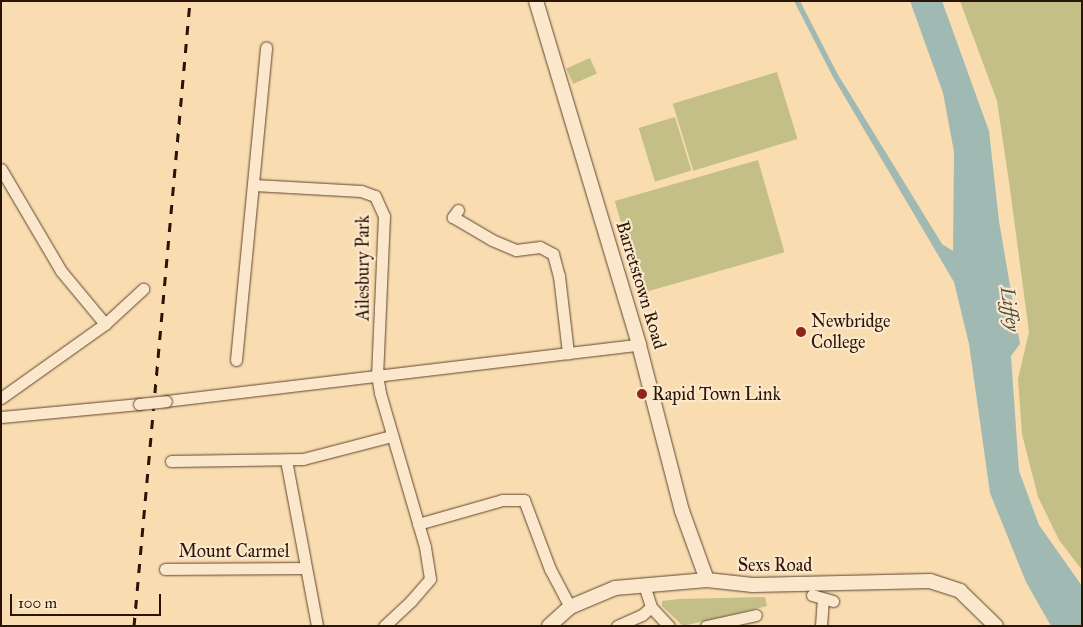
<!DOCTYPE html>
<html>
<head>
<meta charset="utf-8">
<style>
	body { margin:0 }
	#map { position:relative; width:1083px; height:627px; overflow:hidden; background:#f9dcb0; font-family:"IM FELL Great Primer",serif }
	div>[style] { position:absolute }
	.green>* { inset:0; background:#c4bf87; transform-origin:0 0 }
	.water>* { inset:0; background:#a0bab3 }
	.roads { filter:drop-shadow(0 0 1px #5d4630) drop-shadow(0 0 1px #5d4630) }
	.minor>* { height:11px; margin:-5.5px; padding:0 5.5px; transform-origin:5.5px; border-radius:5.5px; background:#fbe8cc }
	.tertiary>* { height:14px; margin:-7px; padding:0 7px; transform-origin:7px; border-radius:7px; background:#fbe8cc }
	.rail>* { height:3px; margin-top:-1.5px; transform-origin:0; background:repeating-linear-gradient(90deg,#291406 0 9px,transparent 0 18px) }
	.bridges { filter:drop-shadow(0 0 1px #5d4630) drop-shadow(0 0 1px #5d4630) }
	.minor-bridge>* { height:11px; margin:-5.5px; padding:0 5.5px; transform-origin:5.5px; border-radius:5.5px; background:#fbe8cc }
	.dots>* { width:14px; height:14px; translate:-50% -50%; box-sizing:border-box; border:2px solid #fbe8cc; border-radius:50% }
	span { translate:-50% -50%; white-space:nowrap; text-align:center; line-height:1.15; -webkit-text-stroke:4.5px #fbe8cc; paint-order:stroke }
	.street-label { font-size:18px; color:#291406 }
	.poi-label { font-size:18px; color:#291406 }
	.left { translate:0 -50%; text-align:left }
	.water-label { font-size:19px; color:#534e43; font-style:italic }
	.frame { position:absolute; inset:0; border:2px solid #291406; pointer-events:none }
	.scale { position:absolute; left:10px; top:594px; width:151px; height:22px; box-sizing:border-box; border:2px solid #291406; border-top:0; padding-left:6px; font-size:15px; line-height:18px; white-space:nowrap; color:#291406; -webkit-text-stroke:4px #fbe8cc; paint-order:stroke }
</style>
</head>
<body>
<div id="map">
	<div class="green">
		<div style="clip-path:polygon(960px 1px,1082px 1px,1082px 570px,1059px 540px,1038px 497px,1022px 434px,1018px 379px,1029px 332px,1010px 189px,997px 101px)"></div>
		<div style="left:590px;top:58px;width:17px;height:26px;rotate:66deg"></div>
		<div style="left:777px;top:72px;width:70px;height:109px;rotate:73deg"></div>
		<div style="left:675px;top:117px;width:56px;height:38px;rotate:73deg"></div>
		<div style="left:758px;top:160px;width:96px;height:149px;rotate:74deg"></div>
		<div style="clip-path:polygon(765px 597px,767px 606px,683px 626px,662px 606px,662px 601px,679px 599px)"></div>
	</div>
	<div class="water">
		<div style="clip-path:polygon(794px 1px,800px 1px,837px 73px,942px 244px,953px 251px,954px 152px,943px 93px,910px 1px,942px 1px,989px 131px,999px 221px,1020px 344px,1011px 356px,1019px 471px,1039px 525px,1082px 586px,1082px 626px,1051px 626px,1026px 582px,990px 493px,969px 344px,954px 282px,833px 77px)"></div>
	</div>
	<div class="roads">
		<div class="minor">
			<div style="left:1px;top:169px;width:118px;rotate:59.5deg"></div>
			<div style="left:61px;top:271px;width:69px;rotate:50.3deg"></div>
			<div style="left:105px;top:324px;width:52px;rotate:-42.6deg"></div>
			<div style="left:254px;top:185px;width:107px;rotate:3.2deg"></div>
			<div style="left:361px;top:191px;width:15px;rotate:20deg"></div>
			<div style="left:375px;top:196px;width:22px;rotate:66deg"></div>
			<div style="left:384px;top:216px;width:158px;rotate:92.5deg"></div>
			<div style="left:377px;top:374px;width:19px;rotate:81deg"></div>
			<div style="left:380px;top:393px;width:160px;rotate:73.7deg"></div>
			<div style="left:425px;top:547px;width:32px;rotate:81deg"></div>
			<div style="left:430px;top:579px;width:29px;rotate:131deg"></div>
			<div style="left:411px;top:601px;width:37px;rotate:137deg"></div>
			<div style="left:458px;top:210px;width:9px;rotate:126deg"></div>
			<div style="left:453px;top:217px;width:45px;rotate:30.5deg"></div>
			<div style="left:492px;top:240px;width:26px;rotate:23deg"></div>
			<div style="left:516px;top:250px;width:24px;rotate:-7deg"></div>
			<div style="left:540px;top:247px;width:15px;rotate:28deg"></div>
			<div style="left:553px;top:254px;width:23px;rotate:75deg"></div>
			<div style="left:559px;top:276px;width:78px;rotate:83.3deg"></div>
			<div style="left:236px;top:360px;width:314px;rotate:-84.5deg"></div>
			<div style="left:1px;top:398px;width:128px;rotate:-35.4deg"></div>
			<div style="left:166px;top:401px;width:476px;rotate:-6.8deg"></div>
			<div style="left:1px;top:417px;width:139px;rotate:-5.4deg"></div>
			<div style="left:286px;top:460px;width:169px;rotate:79.4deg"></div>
			<div style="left:171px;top:461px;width:132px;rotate:-0.9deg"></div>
			<div style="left:303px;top:459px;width:91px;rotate:-14.6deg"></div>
			<div style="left:418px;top:524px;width:87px;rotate:-15.9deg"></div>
			<div style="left:502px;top:500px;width:22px"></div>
			<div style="left:524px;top:500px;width:74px;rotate:69.4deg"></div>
			<div style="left:550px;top:569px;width:43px;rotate:62.2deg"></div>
			<div style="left:165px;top:569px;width:139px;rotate:-0.4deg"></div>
			<div style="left:644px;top:585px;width:23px;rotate:72deg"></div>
			<div style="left:651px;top:607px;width:26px;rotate:47deg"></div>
			<div style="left:812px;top:595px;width:22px;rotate:16deg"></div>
			<div style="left:617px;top:626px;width:27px;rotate:-24deg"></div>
			<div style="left:642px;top:615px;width:12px;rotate:-42deg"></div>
			<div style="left:706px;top:626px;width:51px;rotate:-12.4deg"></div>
			<div style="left:821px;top:626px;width:26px;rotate:-86deg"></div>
		</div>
		<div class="tertiary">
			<div style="left:536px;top:1px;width:359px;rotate:73.3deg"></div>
			<div style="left:639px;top:345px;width:171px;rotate:75.5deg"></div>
			<div style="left:682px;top:511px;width:73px;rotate:70.1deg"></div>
			<div style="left:549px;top:626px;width:28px;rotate:-42deg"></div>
			<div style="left:570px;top:607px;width:49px;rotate:-22.9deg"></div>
			<div style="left:615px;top:588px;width:92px;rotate:-5deg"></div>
			<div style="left:707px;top:580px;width:46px;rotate:6.2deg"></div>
			<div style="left:753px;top:585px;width:177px;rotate:-1.3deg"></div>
			<div style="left:930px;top:581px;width:32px;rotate:18deg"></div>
			<div style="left:960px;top:591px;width:50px;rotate:44.2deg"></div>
		</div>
	</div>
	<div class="rail">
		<div style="left:134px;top:626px;width:628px;rotate:-84.88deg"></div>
	</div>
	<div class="bridges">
		<div class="minor-bridge">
			<div style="left:139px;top:404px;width:27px;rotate:-6deg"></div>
		</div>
	</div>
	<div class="dots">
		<div style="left:801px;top:332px;background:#8f2418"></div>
		<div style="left:642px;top:394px;background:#8f2418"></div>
	</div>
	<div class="street-label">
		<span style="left:363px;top:268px;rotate:-90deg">Ailesbury Park</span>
		<span style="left:641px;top:285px;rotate:73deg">Barretstown Road</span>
		<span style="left:234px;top:551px">Mount Carmel</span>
		<span style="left:775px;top:565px">Sexs Road</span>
	</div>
	<div class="poi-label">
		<span class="left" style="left:811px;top:332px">Newbridge<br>College</span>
		<span class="left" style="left:652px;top:394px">Rapid Town Link</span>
	</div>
	<div class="water-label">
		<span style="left:1010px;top:309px;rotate:82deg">Liffey</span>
	</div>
	<div class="frame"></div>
	<div class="scale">100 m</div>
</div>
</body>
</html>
